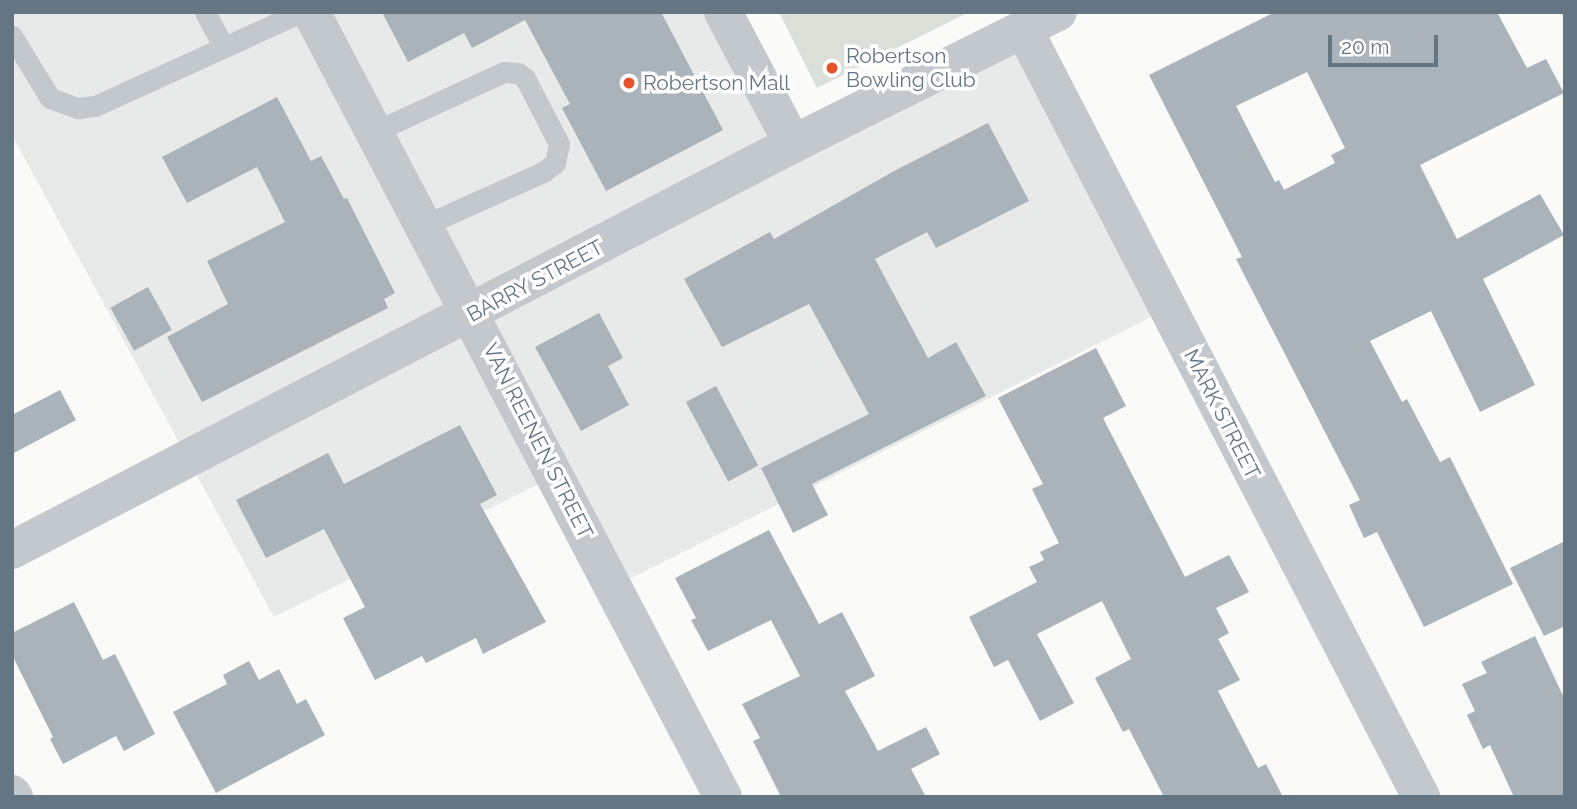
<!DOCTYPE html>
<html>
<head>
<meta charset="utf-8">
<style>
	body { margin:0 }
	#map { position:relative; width:1577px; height:809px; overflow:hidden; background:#fafaf8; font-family:Raleway,sans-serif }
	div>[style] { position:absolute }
	.built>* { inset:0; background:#e8e9e9 }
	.green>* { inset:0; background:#dadfd7 }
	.building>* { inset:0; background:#aab3b9; transform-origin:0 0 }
	.lane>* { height:21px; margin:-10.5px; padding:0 10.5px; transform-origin:10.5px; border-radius:10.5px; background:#c3c8cc }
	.street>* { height:38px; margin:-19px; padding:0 19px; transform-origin:19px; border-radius:19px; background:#c3c8cc }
	.dots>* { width:19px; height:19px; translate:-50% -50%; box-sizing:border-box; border:4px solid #fff; border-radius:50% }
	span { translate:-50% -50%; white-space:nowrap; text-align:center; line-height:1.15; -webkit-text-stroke:7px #fff; paint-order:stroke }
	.poi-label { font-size:21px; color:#647683 }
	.left { translate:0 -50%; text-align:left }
	.street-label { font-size:21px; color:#647683 }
	.frame { position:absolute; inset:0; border:14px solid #647683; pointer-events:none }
	.scale { position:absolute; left:1328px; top:35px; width:110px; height:32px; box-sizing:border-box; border:4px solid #647683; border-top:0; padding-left:9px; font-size:21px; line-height:24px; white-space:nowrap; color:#647683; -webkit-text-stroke:5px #fff; paint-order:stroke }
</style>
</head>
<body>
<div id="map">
	<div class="built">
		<div style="clip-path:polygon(12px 12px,716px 12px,785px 144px,1019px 28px,1163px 311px,615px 586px,559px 474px,274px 617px,12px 135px)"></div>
	</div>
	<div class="green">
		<div style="clip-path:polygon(779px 12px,969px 12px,817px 88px)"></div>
	</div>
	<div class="building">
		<div style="clip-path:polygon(382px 12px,661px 12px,723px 130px,606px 191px,562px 108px,570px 104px,525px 20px,472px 48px,464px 33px,408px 62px)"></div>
		<div style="clip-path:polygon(evenodd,1275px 12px,1497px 12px,1527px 68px,1546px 59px,1564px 93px,1420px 165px,1457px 239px,1540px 194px,1564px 235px,1483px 279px,1535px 385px,1480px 412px,1431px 311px,1370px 341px,1402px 402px,1407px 399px,1440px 462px,1450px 457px,1513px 584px,1424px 627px,1377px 532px,1364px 538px,1349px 505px,1360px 500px,1236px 259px,1242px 257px,1149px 75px,1275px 12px,1307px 72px,1345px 148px,1331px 155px,1335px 163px,1284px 190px,1279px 180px,1275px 182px,1236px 106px,1307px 72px)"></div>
		<div style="clip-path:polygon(277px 97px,311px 161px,321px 156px,344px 199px,347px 198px,395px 293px,384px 299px,388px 308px,202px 402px,167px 337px,228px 304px,207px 261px,285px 222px,257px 167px,187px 203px,162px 157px)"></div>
		<div style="clip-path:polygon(988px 123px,1029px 201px,936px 248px,927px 232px,875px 259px,928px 358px,956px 342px,986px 396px,812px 484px,828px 515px,793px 533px,761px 468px,869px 414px,809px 304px,722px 347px,684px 279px,770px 232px,774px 239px,896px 170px)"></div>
		<div style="left:148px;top:287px;width:49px;height:43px;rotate:61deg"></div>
		<div style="clip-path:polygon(599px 313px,623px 358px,608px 366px,629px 405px,581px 431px,535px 347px)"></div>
		<div style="clip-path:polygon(1096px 348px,1126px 406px,1103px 418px,1185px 577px,1229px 555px,1249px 592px,1216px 608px,1229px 633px,1218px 639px,1240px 680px,1218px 691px,1258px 768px,1266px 764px,1283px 797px,1164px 797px,1129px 729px,1123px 732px,1095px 678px,1131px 659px,1102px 601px,1037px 634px,1074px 703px,1040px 721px,1008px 660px,994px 667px,969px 617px,1037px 582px,1029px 567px,1044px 560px,1040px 552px,1059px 543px,1032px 489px,1043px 484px,998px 398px)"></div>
		<div style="left:716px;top:386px;width:90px;height:34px;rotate:62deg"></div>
		<div style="clip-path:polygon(60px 390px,76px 420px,12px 454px,12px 415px)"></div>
		<div style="clip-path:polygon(460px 425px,497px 495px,480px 504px,546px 622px,483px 654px,476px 638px,426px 663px,422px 656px,375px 680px,343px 618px,365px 607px,324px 529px,266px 558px,236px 500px,328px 453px,344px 484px)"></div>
		<div style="clip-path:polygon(769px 530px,819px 624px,842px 612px,875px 676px,845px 691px,878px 751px,926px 727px,940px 754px,911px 769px,926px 797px,781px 797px,753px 741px,760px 738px,742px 704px,800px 676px,771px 620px,708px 651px,691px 620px,696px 618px,675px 578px)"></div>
		<div style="clip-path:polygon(1565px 541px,1565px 626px,1544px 636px,1510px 568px)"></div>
		<div style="clip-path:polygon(74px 602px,103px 660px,115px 654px,155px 734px,124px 751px,116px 736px,63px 764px,50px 739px,53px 737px,12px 655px,12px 633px)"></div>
		<div style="clip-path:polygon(1535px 636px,1565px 700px,1565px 797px,1514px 797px,1490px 745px,1483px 749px,1467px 715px,1475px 711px,1462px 684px,1487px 673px,1481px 662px)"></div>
		<div style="clip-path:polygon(249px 661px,259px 680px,279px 669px,297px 704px,306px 699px,325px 735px,216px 793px,173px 712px,227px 684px,223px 675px)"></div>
	</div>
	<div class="lane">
		<div style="left:205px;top:12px;width:40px;rotate:62deg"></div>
		<div style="left:12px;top:36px;width:73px;rotate:58.5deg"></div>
		<div style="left:50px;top:98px;width:30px;rotate:20deg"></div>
		<div style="left:78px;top:108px;width:17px;rotate:-7deg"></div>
		<div style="left:95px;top:106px;width:226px;rotate:-24.5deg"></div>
		<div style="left:374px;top:132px;width:143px;rotate:-24.8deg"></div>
		<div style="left:504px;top:72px;width:14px;rotate:4deg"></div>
		<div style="left:518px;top:73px;width:9px;rotate:36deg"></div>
		<div style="left:525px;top:78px;width:74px;rotate:62.7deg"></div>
		<div style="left:559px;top:144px;width:19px;rotate:102deg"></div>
		<div style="left:555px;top:163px;width:15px;rotate:143deg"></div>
		<div style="left:543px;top:172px;width:132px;rotate:155.8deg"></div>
	</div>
	<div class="street">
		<div style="left:311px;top:12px;width:887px;rotate:62.31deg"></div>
		<div style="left:723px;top:12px;width:149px;rotate:62.1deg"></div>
		<div style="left:1024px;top:30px;width:864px;rotate:62.63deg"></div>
		<div style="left:12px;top:550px;width:880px;rotate:-27.47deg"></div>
		<div style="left:793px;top:144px;width:296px;rotate:-26.5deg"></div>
		<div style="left:12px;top:794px;width:4px;rotate:56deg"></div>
	</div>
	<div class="dots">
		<div style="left:832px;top:68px;background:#e7532b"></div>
		<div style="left:629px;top:83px;background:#e7532b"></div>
	</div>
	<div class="poi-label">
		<span class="left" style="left:846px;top:68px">Robertson<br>Bowling Club</span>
		<span class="left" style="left:643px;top:83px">Robertson Mall</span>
	</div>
	<div class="street-label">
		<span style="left:535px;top:281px;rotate:-28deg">BARRY STREET</span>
		<span style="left:1222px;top:414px;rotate:63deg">MARK STREET</span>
		<span style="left:538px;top:441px;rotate:63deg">VAN REENEN STREET</span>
	</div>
	<div class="frame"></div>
	<div class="scale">20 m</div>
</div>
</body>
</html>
